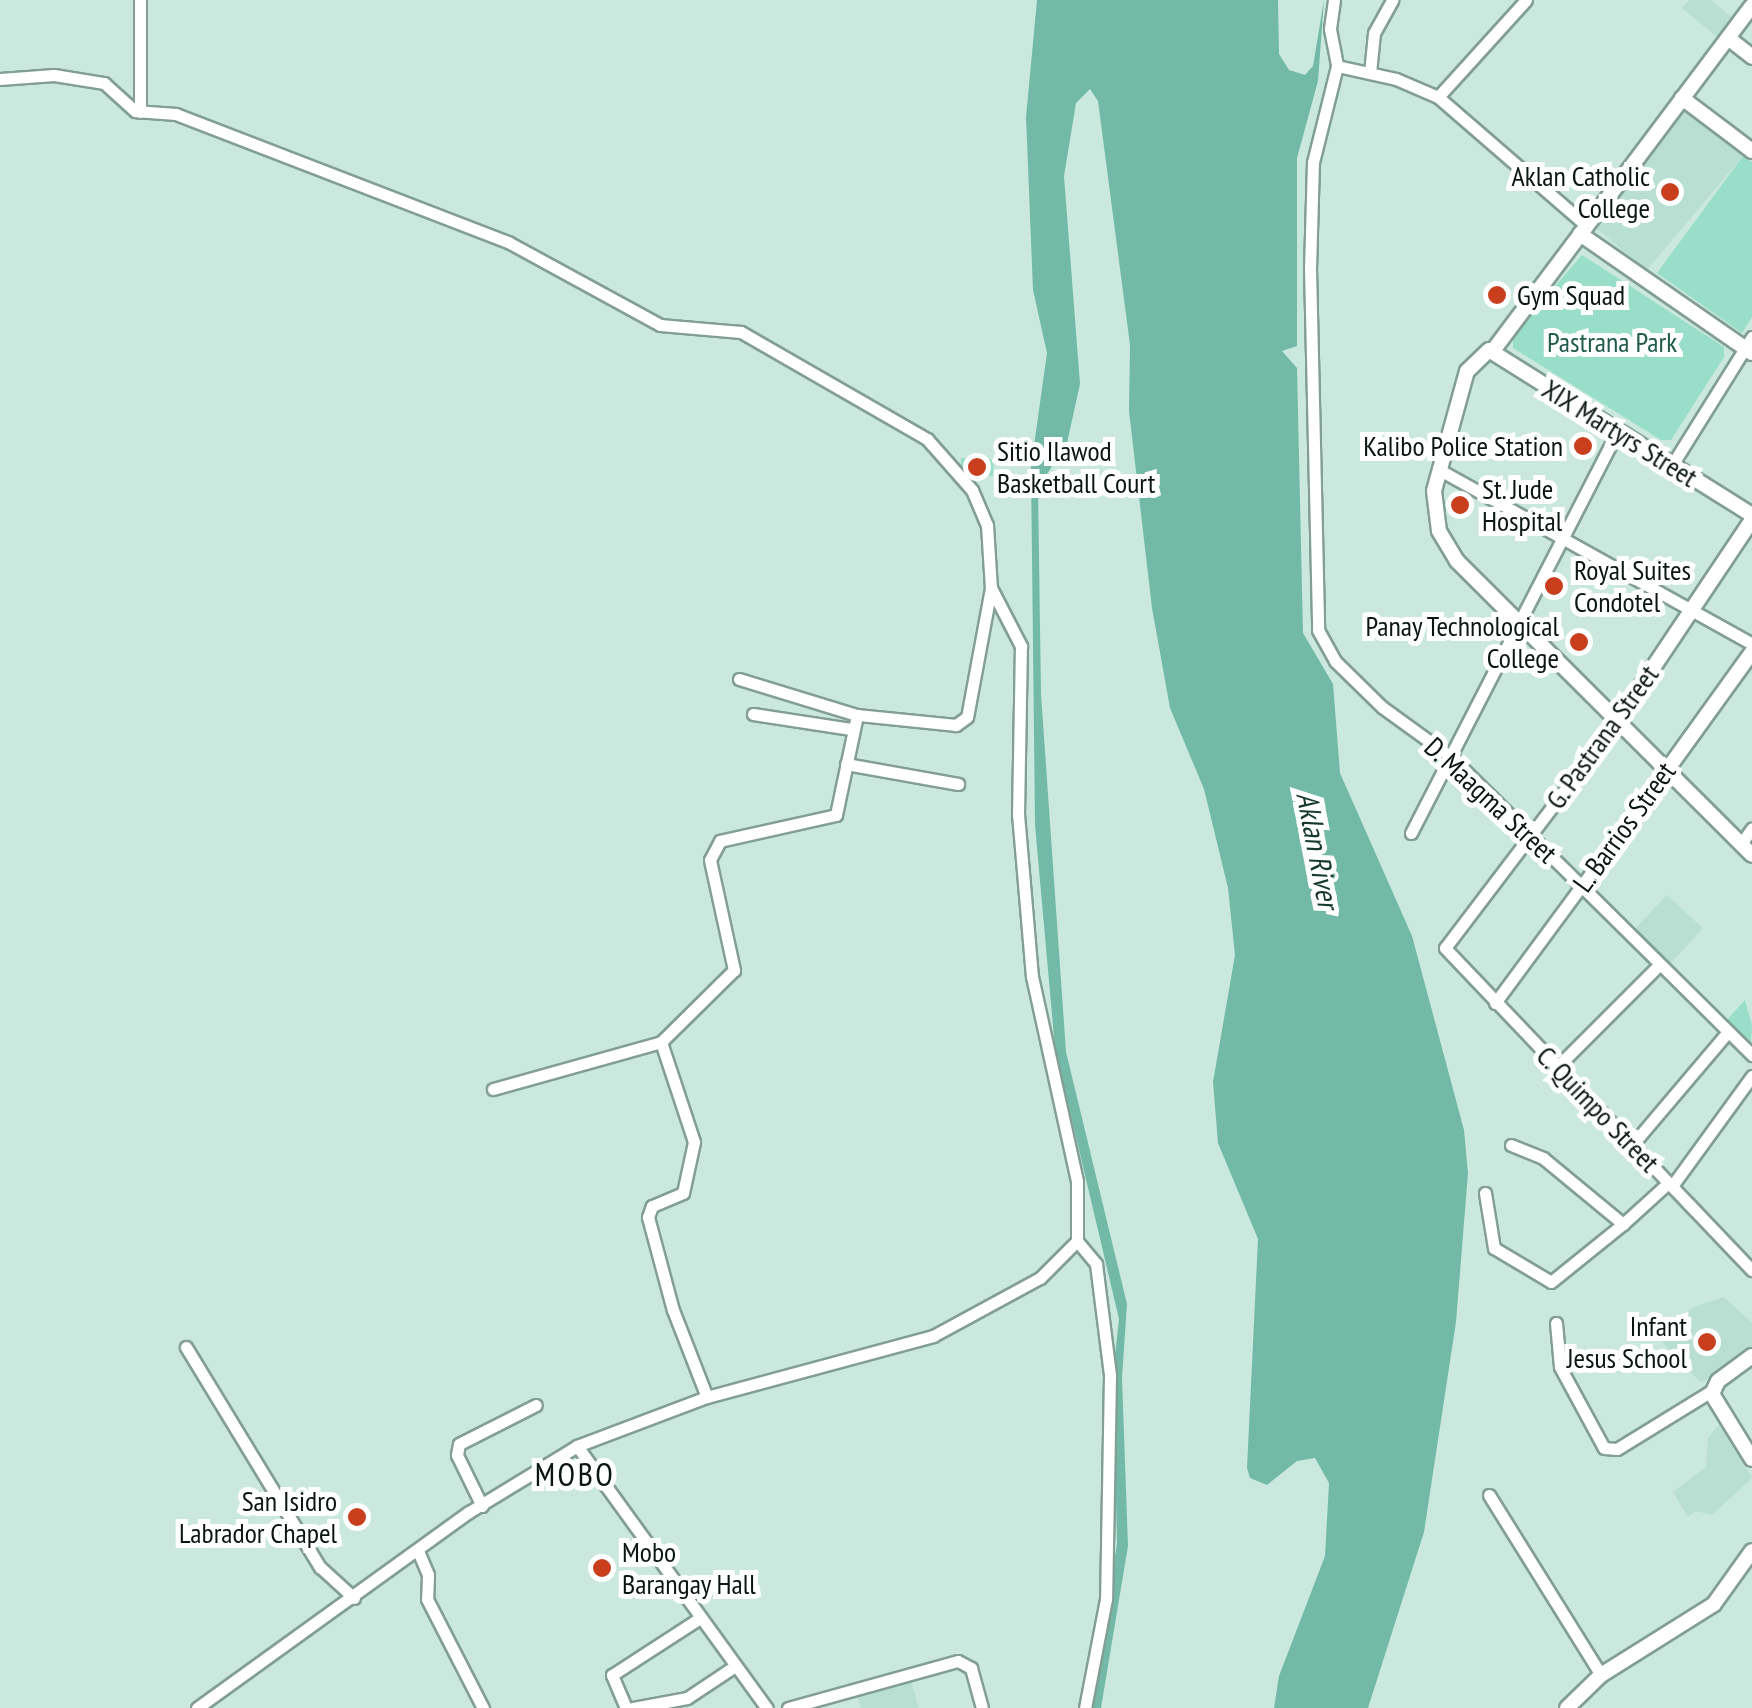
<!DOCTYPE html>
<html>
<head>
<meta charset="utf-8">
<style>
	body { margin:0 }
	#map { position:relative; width:1752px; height:1708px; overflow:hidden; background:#cae8de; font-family:"PT Sans Narrow",sans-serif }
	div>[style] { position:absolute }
	.built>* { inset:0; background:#b8dfd2; transform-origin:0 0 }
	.green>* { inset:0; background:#99dec9; transform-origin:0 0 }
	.water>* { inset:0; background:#72baa5 }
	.roads { filter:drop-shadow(2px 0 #829e95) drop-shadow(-2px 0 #829e95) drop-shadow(0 2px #829e95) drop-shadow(0 -2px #829e95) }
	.minor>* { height:11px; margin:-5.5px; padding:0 5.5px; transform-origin:5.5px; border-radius:5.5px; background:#fff }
	.tertiary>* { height:14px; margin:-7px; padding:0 7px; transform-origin:7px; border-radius:7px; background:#fff }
	.dots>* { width:28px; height:28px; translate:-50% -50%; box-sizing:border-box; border:5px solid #fff; border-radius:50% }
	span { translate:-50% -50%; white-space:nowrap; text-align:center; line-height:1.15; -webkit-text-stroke:10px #fff; paint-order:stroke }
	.poi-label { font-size:28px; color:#0b1512 }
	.right { translate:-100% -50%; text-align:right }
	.left { translate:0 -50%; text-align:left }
	.park-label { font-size:28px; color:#215b4c }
	.street-label { font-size:28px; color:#0b1512 }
	.water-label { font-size:30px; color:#163930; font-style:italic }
	.quarter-label { font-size:32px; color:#0b1512; letter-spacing:2.5px }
</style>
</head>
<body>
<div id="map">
	<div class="built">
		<div style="clip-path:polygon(1689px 0,1711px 0,1732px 18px,1717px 37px,1682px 8px)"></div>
		<div style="left:1685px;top:108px;width:75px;height:149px;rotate:40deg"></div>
		<div style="left:1667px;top:895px;width:49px;height:50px;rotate:43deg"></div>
		<div style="clip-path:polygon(1724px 1297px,1752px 1323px,1752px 1349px,1701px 1383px,1656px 1336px,1694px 1307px)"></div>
		<div style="clip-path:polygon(1719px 1425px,1752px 1478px,1712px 1515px,1696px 1511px,1688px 1517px,1673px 1492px,1706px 1467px,1708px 1438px)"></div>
		<div style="clip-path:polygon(910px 1678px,919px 1708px,861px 1708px,856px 1693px)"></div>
	</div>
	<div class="green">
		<div style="clip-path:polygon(1743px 156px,1752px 162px,1752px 317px,1742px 333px,1657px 273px)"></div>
		<div style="clip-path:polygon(1582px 255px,1724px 347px,1724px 357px,1671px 440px,1661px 440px,1513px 348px,1513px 335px)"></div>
		<div style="left:961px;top:458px;width:33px;height:16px;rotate:3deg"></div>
		<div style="clip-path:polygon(1745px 1000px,1752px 1025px,1751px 1045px,1725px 1022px)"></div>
	</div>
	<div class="water">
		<div style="clip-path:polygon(1037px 0,1278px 0,1279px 54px,1289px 70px,1305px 75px,1313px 66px,1324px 0,1318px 81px,1297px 158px,1297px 346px,1282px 351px,1297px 368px,1303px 633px,1333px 684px,1340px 773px,1412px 936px,1464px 1130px,1468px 1173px,1456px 1322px,1424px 1532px,1368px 1708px,1274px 1708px,1279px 1676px,1325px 1556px,1329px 1483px,1315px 1458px,1297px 1461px,1267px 1485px,1250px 1478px,1247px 1468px,1258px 1239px,1218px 1143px,1213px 1082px,1235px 955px,1228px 888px,1204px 789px,1170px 708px,1152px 608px,1129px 411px,1130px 345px,1098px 101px,1090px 89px,1076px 103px,1064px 176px,1080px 384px,1067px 443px,1038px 488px,1041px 694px,1066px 1052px,1127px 1304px,1122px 1378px,1128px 1546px,1101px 1708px,1092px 1708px,1117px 1543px,1113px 1374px,1119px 1319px,1055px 1048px,1035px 825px,1031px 467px,1047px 353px,1033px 290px,1026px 117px)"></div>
	</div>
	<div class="roads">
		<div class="minor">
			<div style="left:140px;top:0;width:112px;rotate:90deg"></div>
			<div style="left:1334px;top:0;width:29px;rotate:98deg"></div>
			<div style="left:1330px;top:29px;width:38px;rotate:79deg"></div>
			<div style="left:1337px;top:66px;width:99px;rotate:104deg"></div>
			<div style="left:1313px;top:162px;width:106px;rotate:91.6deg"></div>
			<div style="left:1310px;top:268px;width:362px;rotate:88.7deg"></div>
			<div style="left:1318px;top:630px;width:35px;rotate:61deg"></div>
			<div style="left:1335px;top:661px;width:66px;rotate:44.4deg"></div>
			<div style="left:1382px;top:707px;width:85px;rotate:35.9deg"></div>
			<div style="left:1451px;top:757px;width:424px;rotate:44.7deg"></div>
			<div style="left:1337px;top:66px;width:60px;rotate:12.4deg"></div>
			<div style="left:1396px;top:79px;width:46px;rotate:23.2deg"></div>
			<div style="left:1438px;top:97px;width:197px;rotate:40.9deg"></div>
			<div style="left:1370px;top:73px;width:40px;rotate:-84.3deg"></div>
			<div style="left:1374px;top:33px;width:38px;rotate:-61deg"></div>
			<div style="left:0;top:79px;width:54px;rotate:-4.2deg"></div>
			<div style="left:54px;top:75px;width:51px;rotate:9.1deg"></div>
			<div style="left:104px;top:83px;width:42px;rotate:42.1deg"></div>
			<div style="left:135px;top:111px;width:41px;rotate:4.2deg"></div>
			<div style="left:176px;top:114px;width:356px;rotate:21.1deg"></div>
			<div style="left:508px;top:242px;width:173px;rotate:28.6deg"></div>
			<div style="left:660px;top:325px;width:81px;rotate:4.9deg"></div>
			<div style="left:741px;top:332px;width:215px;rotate:29.9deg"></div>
			<div style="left:927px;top:439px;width:68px;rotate:48.6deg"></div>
			<div style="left:972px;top:490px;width:38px;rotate:67deg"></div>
			<div style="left:987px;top:525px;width:63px;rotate:86.4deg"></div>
			<div style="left:991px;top:588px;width:131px;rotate:100.5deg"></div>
			<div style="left:967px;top:717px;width:14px;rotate:144deg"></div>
			<div style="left:956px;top:725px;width:100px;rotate:-174.2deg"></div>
			<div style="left:857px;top:715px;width:102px;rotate:101.9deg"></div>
			<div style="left:836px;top:815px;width:119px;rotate:167.4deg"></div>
			<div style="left:720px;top:841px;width:21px;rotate:118deg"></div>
			<div style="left:710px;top:860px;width:113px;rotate:77.7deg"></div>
			<div style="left:734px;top:970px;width:103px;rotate:135.4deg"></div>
			<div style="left:661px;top:1042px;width:105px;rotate:71.7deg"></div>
			<div style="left:694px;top:1142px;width:52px;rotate:102.2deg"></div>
			<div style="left:683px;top:1193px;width:34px;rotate:157deg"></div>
			<div style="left:652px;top:1206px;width:12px;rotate:110deg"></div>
			<div style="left:648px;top:1217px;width:96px;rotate:75deg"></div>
			<div style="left:673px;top:1310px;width:93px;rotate:68.7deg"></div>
			<div style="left:1438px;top:97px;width:131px;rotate:-47.8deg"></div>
			<div style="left:1672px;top:465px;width:151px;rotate:-58deg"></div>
			<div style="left:1438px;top:469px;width:359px;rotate:29.1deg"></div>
			<div style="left:739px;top:679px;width:123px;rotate:17deg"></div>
			<div style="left:753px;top:714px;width:99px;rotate:8.7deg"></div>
			<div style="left:1618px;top:720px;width:286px;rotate:127.2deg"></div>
			<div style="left:1445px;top:948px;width:445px;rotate:46.4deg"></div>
			<div style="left:846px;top:764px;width:114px;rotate:10.1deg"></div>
			<div style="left:1411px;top:833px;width:452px;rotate:-62.8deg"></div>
			<div style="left:1741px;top:844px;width:19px;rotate:-55deg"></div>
			<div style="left:1495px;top:1003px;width:290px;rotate:-53.6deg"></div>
			<div style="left:1557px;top:1067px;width:144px;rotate:-45deg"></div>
			<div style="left:493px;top:1089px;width:174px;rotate:-15.6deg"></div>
			<div style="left:1511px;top:1145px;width:35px;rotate:22deg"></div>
			<div style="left:1543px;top:1158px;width:104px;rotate:39.5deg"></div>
			<div style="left:1623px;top:1224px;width:61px;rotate:-42.3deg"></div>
			<div style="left:1632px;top:1145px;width:145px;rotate:-49.7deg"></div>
			<div style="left:1672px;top:1186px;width:136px;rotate:-54deg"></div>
			<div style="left:1485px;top:1193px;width:56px;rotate:80.7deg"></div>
			<div style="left:1494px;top:1248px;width:66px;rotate:30.8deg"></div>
			<div style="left:1551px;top:1282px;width:92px;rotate:-38.9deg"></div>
			<div style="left:1077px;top:1241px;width:30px;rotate:50deg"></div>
			<div style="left:1096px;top:1264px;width:112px;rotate:82.8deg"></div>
			<div style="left:1110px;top:1375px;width:224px;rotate:91deg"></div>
			<div style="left:1106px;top:1599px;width:111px;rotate:100.9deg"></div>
			<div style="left:1556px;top:1323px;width:44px;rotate:84.8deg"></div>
			<div style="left:1560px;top:1367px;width:92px;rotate:61.5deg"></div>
			<div style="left:1604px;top:1448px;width:13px;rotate:4deg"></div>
			<div style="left:1617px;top:1449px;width:113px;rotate:-31.6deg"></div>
			<div style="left:186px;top:1347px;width:258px;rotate:58.7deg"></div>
			<div style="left:320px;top:1567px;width:46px;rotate:42.4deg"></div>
			<div style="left:577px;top:1446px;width:324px;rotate:54.1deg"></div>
			<div style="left:1489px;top:1495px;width:212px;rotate:58.1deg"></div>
			<div style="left:482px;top:1506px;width:57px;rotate:-116.1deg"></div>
			<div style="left:457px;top:1455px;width:11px;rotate:-80deg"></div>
			<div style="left:459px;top:1444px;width:86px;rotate:-26.9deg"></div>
			<div style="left:418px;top:1551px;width:26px;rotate:67deg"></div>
			<div style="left:428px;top:1575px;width:24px;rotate:92deg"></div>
			<div style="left:427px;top:1599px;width:123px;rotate:62.8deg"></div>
			<div style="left:197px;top:1708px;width:335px;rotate:-35.8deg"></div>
			<div style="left:469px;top:1512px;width:127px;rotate:-31.4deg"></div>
			<div style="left:577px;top:1446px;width:139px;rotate:-20.7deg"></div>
			<div style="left:707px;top:1397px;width:234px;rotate:-15.1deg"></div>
			<div style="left:933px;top:1336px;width:122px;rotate:-28.5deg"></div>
			<div style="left:1040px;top:1278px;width:52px;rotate:-45deg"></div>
			<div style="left:1077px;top:1241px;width:60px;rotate:-90deg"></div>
			<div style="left:1077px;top:1181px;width:209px;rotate:-102.4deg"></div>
			<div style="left:1032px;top:977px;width:163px;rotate:-94.9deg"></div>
			<div style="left:1018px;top:815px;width:169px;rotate:-89deg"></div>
			<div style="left:1021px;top:646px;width:65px;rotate:-117.3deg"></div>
			<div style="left:626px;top:1708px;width:36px;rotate:-113deg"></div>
			<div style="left:612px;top:1675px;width:105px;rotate:-32.9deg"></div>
			<div style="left:633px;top:1708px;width:55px;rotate:-10.5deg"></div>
			<div style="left:687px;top:1698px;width:58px;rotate:-33.7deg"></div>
			<div style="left:788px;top:1708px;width:176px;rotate:-15.5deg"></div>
			<div style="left:958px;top:1661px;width:15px;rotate:28deg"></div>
			<div style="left:971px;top:1668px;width:41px;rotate:74.6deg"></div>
		</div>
		<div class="tertiary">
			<div style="left:1728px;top:38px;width:31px;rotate:38deg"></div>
			<div style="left:1682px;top:98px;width:88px;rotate:37.1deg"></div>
			<div style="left:1580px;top:234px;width:209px;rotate:34.7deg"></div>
			<div style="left:1492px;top:352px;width:433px;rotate:-53.1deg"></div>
			<div style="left:1752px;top:515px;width:310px;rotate:-147.9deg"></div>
			<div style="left:1489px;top:350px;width:30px;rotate:136deg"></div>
			<div style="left:1467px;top:371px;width:124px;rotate:105.4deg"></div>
			<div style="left:1434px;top:491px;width:40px;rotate:82.9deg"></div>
			<div style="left:1439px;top:531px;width:35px;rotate:59deg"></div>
			<div style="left:1457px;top:561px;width:416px;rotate:44.9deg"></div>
			<div style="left:1618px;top:720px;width:241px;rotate:-56.2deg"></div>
			<div style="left:1667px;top:770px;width:145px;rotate:-54.2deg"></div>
			<div style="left:1752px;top:1356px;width:42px;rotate:143.7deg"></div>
			<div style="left:1718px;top:1381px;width:14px;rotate:115deg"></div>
			<div style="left:1712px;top:1394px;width:76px;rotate:58.4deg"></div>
			<div style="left:1567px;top:1708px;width:47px;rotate:-44.1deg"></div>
			<div style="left:1601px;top:1675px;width:133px;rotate:-32.1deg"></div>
			<div style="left:1714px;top:1604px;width:65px;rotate:-54.4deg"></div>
		</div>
	</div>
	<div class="dots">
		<div style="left:1670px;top:192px;background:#c93f1d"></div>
		<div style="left:1497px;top:295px;background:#c93f1d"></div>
		<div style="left:1583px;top:446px;background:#c93f1d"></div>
		<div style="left:977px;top:467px;background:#c93f1d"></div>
		<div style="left:1460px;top:505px;background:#c93f1d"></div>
		<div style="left:1554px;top:586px;background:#c93f1d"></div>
		<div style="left:1579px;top:642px;background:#c93f1d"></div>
		<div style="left:1707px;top:1342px;background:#c93f1d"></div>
		<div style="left:357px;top:1517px;background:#c93f1d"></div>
		<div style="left:602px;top:1568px;background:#c93f1d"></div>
	</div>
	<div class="poi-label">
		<span class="right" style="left:1650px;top:192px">Aklan Catholic<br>College</span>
		<span class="left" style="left:1517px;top:295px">Gym Squad</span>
		<span class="right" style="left:1563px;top:446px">Kalibo Police Station</span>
		<span class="left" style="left:997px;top:467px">Sitio Ilawod<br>Basketball Court</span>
		<span class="left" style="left:1482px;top:505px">St. Jude<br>Hospital</span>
		<span class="left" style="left:1574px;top:586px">Royal Suites<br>Condotel</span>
		<span class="right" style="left:1559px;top:642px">Panay Technological<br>College</span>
		<span class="right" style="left:1687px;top:1342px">Infant<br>Jesus School</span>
		<span class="right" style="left:337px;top:1517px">San Isidro<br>Labrador Chapel</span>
		<span class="left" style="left:622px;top:1568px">Mobo<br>Barangay Hall</span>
	</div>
	<div class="park-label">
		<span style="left:1612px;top:342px">Pastrana Park</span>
	</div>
	<div class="street-label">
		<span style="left:1620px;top:433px;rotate:32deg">XIX Martyrs Street</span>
		<span style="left:1602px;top:737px;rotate:-54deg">G. Pastrana Street</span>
		<span style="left:1491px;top:800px;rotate:43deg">D. Maagma Street</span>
		<span style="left:1624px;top:827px;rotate:-54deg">L. Barrios Street</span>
		<span style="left:1598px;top:1109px;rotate:46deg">C. Quimpo Street</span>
	</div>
	<div class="water-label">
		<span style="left:1318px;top:850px;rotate:79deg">Aklan River</span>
	</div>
	<div class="quarter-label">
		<span style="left:575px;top:1474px">MOBO</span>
	</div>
</div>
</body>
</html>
